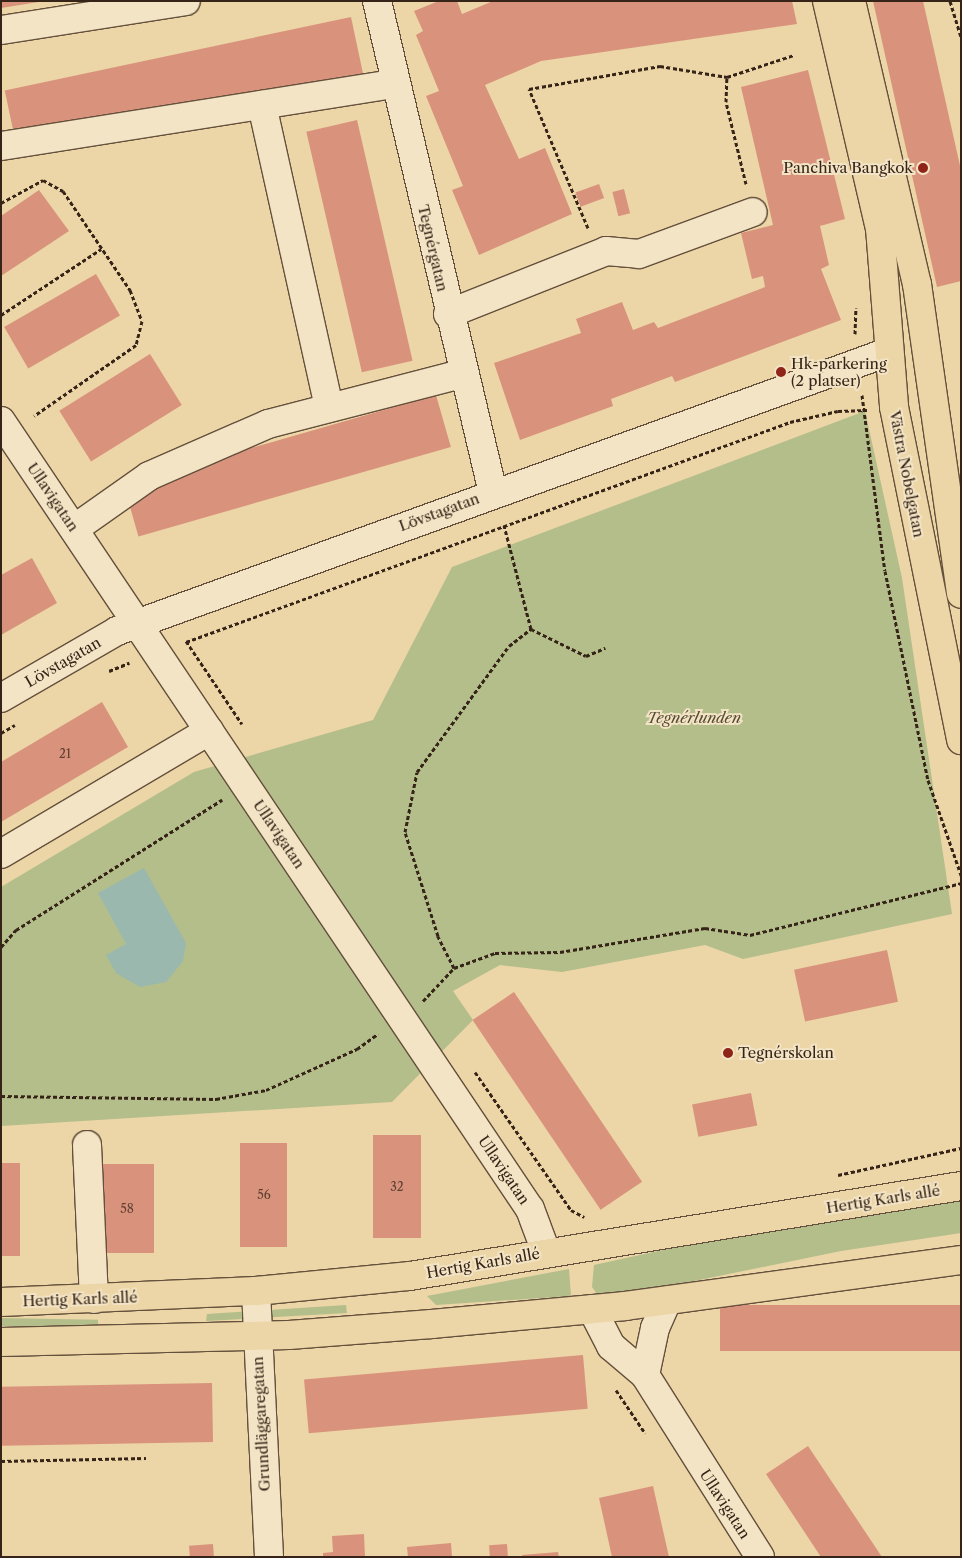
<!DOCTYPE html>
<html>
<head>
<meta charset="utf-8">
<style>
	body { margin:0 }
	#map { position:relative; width:962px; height:1558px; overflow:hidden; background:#ecd5a6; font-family:"Libre Caslon Text",serif }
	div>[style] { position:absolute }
	.green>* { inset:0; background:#b3be8a; transform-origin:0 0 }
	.water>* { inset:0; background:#9ab8ae }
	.building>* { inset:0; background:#d9937c; transform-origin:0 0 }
	.path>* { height:3px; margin-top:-1.5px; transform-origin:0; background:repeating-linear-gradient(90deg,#362418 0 4px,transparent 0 6.5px) }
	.roads { filter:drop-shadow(1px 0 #64503c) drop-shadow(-1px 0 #64503c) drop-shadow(0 1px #64503c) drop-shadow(0 -1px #64503c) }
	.minor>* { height:28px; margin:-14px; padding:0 14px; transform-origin:14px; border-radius:14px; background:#f3e4c5 }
	.major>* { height:28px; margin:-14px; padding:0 14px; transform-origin:14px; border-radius:14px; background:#ecd5a6 }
	.dots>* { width:14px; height:14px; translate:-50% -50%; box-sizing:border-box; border:2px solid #f3e4c5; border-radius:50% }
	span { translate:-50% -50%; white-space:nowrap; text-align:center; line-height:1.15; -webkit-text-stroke:4px #f3e4c5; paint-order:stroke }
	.number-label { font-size:12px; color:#5f4031 }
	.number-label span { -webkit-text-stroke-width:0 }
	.poi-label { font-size:15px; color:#362418 }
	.right { translate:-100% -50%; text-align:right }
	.left { translate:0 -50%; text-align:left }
	.street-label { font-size:15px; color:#362418 }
	.park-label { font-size:15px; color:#554a34; font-style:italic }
	.frame { position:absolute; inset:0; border:2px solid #362418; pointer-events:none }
</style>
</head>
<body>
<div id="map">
	<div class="green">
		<div style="clip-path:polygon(865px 411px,902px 578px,952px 914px,743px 959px,705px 945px,562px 972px,500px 965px,453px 991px,473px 1020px,392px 1102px,1px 1126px,1px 887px,194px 772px,373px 720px,452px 567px)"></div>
		<div style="clip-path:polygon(961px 1200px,961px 1233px,841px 1251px,660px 1288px,597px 1294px,592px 1287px,594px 1265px,741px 1233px)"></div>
		<div style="clip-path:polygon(569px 1269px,571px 1296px,436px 1305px,427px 1296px)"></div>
		<div style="clip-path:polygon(346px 1305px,347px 1313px,206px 1321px,207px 1314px)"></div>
		<div style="left:1px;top:1318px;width:97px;height:8px;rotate:1deg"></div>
	</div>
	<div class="water">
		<div style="clip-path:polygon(144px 868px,186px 943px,183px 961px,166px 982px,140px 987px,116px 973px,106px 955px,126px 944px,98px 893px)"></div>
	</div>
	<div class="building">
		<div style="clip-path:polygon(1px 1px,39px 1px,39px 2px,1px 8px)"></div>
		<div style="clip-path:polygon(439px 1px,457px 1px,462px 14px,493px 1px,792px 1px,797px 24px,541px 61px,485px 85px,519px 159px,545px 148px,572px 214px,479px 255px,452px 190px,463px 186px,426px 96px,439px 91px,416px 35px,423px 31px,414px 11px)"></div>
		<div style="clip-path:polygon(873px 1px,923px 1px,961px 170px,961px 281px,937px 287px)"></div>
		<div style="left:351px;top:17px;width:61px;height:354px;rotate:78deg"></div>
		<div style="clip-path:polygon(808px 70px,845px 219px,820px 226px,829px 265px,821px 269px,841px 320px,675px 382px,672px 376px,611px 399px,613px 406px,520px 440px,494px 363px,581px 333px,576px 319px,622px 302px,633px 330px,654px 322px,658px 328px,765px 287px,763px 276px,752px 279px,741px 233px,773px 225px,741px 87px)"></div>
		<div style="left:357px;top:120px;width:247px;height:52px;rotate:77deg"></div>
		<div style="left:599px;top:184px;width:15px;height:25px;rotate:70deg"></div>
		<div style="left:624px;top:189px;width:25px;height:12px;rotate:76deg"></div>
		<div style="clip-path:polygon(39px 190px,69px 231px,1px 276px,1px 216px)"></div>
		<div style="left:96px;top:274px;width:48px;height:106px;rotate:60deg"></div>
		<div style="left:150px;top:354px;width:60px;height:107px;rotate:58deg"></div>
		<div style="left:436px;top:395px;width:54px;height:325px;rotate:74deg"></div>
		<div style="clip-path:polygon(32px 558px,57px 603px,1px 635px,1px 575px)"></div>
		<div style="clip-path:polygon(102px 702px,128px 747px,1px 822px,1px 762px)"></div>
		<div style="left:887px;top:950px;width:53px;height:95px;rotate:78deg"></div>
		<div style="left:514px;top:992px;width:229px;height:50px;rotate:56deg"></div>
		<div style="left:751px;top:1093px;width:33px;height:60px;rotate:79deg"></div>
		<div style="left:373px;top:1135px;width:48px;height:103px"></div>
		<div style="left:240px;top:1143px;width:47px;height:104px"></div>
		<div style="left:20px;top:1163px;width:93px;height:19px;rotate:90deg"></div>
		<div style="left:99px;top:1164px;width:55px;height:89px"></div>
		<div style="left:961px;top:1305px;width:46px;height:241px;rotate:90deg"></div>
		<div style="left:583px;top:1355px;width:54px;height:280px;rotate:85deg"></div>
		<div style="left:212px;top:1383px;width:59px;height:211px;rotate:89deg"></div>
		<div style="clip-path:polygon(808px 1446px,882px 1557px,821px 1557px,766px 1474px)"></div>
		<div style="clip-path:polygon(653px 1486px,669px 1557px,612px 1557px,599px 1498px)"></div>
		<div style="clip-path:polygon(364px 1534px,365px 1557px,323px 1557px,323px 1553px,333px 1552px,332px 1536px)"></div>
		<div style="clip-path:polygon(451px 1543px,452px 1557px,408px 1557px,407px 1547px)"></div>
		<div style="left:213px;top:1544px;width:13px;height:24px;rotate:86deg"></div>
		<div style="left:507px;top:1544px;width:13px;height:18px;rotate:86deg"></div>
		<div style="clip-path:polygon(558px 1552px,559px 1557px,523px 1557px,522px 1555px)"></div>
	</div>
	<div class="path">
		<div style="left:950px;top:1px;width:38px;rotate:73deg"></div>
		<div style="left:746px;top:184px;width:84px;rotate:-103.7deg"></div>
		<div style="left:726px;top:102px;width:25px;rotate:-88deg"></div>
		<div style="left:727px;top:77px;width:71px;rotate:-18.2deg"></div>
		<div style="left:1px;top:203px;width:48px;rotate:-28.7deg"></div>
		<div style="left:43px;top:180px;width:23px;rotate:29deg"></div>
		<div style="left:63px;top:191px;width:120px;rotate:55.9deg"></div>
		<div style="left:130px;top:290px;width:33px;rotate:69deg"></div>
		<div style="left:142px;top:321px;width:25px;rotate:104deg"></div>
		<div style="left:136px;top:345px;width:124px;rotate:145.2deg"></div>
		<div style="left:588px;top:228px;width:151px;rotate:-113deg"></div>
		<div style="left:529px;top:89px;width:133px;rotate:-10deg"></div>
		<div style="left:660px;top:66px;width:68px;rotate:9.3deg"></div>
		<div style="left:1px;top:315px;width:120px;rotate:-33.4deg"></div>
		<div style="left:855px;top:334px;width:26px;rotate:-88deg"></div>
		<div style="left:862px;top:395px;width:177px;rotate:82.6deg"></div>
		<div style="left:885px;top:571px;width:213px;rotate:78.4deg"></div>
		<div style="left:928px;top:780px;width:101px;rotate:70.8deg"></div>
		<div style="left:531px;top:629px;width:61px;rotate:26.1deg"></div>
		<div style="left:586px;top:656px;width:21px;rotate:-23deg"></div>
		<div style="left:186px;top:641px;width:100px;rotate:56deg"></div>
		<div style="left:186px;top:642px;width:643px;rotate:-20.01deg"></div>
		<div style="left:790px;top:422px;width:49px;rotate:-12.9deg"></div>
		<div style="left:838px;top:411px;width:29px;rotate:-2deg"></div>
		<div style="left:109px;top:671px;width:22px;rotate:-22deg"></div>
		<div style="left:1px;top:733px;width:16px;rotate:-30deg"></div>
		<div style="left:1px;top:947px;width:23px;rotate:-49deg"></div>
		<div style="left:16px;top:930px;width:244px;rotate:-32.3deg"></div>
		<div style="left:454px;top:968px;width:36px;rotate:-117deg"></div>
		<div style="left:438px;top:936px;width:109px;rotate:-107.6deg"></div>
		<div style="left:405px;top:832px;width:61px;rotate:-78.7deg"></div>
		<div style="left:417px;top:772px;width:156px;rotate:-53.9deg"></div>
		<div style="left:509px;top:646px;width:28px;rotate:-38deg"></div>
		<div style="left:531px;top:629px;width:107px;rotate:-104.6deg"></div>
		<div style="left:423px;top:1001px;width:45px;rotate:-46.8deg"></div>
		<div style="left:454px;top:968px;width:44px;rotate:-20.1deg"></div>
		<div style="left:495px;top:953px;width:65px;rotate:-0.9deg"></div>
		<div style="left:560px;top:952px;width:147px;rotate:-9.4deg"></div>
		<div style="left:705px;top:928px;width:46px;rotate:8.8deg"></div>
		<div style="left:750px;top:935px;width:217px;rotate:-13.8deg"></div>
		<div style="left:475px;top:1072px;width:168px;rotate:55.2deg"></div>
		<div style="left:571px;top:1210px;width:15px;rotate:28deg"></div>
		<div style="left:1px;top:1096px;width:215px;rotate:0.8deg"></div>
		<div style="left:216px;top:1099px;width:51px;rotate:-10.2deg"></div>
		<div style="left:266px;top:1090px;width:100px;rotate:-24.3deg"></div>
		<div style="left:357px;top:1049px;width:26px;rotate:-36deg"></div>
		<div style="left:838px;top:1175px;width:126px;rotate:-12.4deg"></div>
		<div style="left:616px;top:1390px;width:52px;rotate:56deg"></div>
		<div style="left:1px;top:1461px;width:145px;rotate:-1.2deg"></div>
	</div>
	<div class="roads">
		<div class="minor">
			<div style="left:377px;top:1px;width:505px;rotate:76.73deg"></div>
			<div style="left:1px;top:30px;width:187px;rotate:-8.9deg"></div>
			<div style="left:262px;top:105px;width:310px;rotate:77.5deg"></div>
			<div style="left:1px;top:146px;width:398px;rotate:-9deg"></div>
			<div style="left:448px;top:314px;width:170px;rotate:-21.7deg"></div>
			<div style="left:606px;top:251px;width:33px;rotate:5deg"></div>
			<div style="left:639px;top:254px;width:121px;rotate:-20.2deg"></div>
			<div style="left:1px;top:421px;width:949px;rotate:56.13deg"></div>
			<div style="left:530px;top:1209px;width:46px;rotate:69.6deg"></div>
			<div style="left:74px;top:529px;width:92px;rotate:-35.2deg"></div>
			<div style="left:149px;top:476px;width:130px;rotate:-23.6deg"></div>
			<div style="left:268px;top:424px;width:200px;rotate:-14.5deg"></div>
			<div style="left:1px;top:698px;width:134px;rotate:-30deg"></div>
			<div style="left:117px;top:631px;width:820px;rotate:-19.89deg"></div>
			<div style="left:1px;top:854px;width:242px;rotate:-30.6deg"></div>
			<div style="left:87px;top:1145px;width:154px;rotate:87.4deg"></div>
			<div style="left:256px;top:1291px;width:266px;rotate:87.2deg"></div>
			<div style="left:592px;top:1309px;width:42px;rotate:62.8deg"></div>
			<div style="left:611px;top:1346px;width:45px;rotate:40.5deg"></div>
			<div style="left:645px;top:1375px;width:215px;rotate:57.7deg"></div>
			<div style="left:645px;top:1375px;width:48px;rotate:-78deg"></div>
			<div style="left:655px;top:1328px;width:30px;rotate:-66deg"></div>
		</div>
		<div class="major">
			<div style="left:827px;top:1px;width:233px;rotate:76.9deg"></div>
			<div style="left:880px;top:228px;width:180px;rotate:85.5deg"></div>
			<div style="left:894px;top:407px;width:340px;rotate:78.6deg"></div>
			<div style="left:851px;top:1px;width:291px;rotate:76.9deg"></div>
			<div style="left:917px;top:284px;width:313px;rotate:81.9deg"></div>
			<div style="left:1px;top:1302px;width:255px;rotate:-2.5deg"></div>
			<div style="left:256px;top:1291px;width:155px;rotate:-5.6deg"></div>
			<div style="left:410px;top:1276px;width:558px;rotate:-9.28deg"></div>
			<div style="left:1px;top:1342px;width:288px;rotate:-1.4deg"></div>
			<div style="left:289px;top:1335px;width:143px;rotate:-4.4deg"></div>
			<div style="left:432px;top:1324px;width:194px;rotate:-5.3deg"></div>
			<div style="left:625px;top:1306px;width:339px;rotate:-7.8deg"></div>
		</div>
	</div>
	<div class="dots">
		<div style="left:923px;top:168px;background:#8f2418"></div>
		<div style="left:781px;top:372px;background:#8f2418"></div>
		<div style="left:728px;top:1053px;background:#8f2418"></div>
	</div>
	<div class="number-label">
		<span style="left:65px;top:754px">21</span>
		<span style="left:397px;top:1187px">32</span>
		<span style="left:264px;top:1195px">56</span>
		<span style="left:127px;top:1209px">58</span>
	</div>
	<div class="poi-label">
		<span class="right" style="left:913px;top:168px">Panchiva Bangkok</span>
		<span class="left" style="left:791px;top:372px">Hk-parkering<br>(2 platser)</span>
		<span class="left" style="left:738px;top:1053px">Tegnérskolan</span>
	</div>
	<div class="street-label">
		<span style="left:433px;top:248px;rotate:77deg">Tegnérgatan</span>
		<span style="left:907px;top:474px;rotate:79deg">Västra Nobelgatan</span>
		<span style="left:53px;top:497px;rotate:56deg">Ullavigatan</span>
		<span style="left:439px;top:512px;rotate:-20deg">Lövstagatan</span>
		<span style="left:63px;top:662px;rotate:-30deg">Lövstagatan</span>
		<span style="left:279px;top:834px;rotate:56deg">Ullavigatan</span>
		<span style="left:504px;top:1170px;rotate:56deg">Ullavigatan</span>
		<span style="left:883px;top:1199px;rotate:-9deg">Hertig Karls allé</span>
		<span style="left:483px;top:1263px;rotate:-10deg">Hertig Karls allé</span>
		<span style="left:80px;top:1299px;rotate:-2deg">Hertig Karls allé</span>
		<span style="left:261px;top:1424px;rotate:-93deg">Grundläggaregatan</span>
		<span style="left:725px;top:1504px;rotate:57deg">Ullavigatan</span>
	</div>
	<div class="park-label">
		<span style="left:694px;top:718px">Tegnérlunden</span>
	</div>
	<div class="frame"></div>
</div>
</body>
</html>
